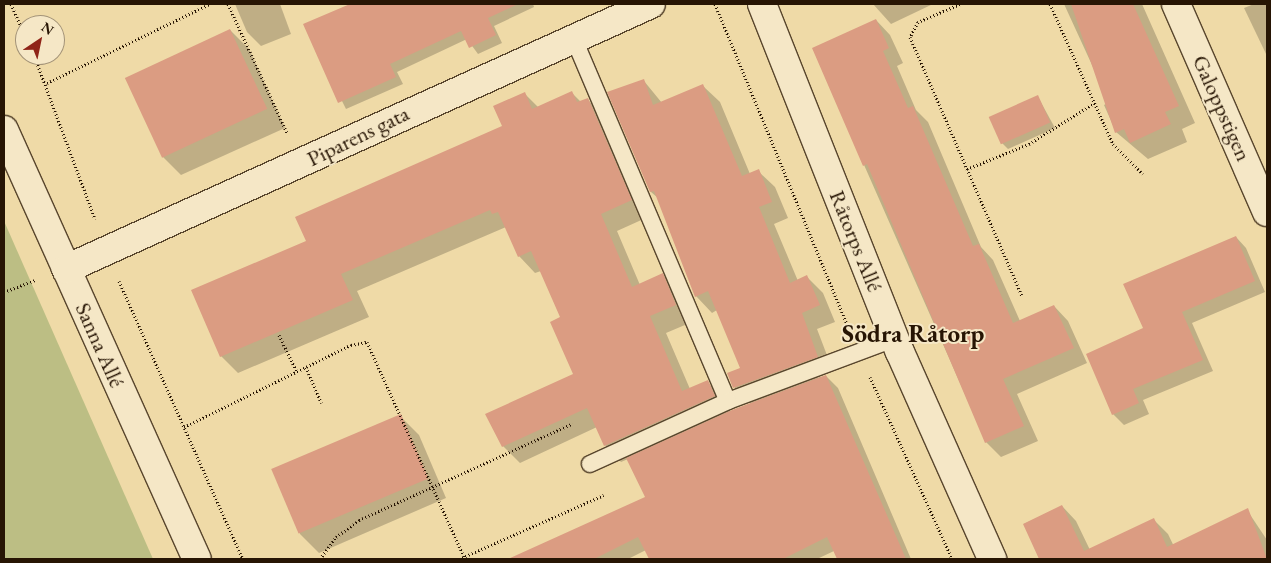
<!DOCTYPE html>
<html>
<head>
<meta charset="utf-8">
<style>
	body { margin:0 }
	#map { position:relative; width:1271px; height:563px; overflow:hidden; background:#efdaa7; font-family:"EB Garamond",serif }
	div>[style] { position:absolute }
	.green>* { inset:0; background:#bcbe84 }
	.shadow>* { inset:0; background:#0003 }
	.building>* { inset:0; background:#db9c82; transform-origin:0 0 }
	.path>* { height:3px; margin-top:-1.5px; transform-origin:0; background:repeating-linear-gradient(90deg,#271504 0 1px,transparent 0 3.5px) }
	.roads { filter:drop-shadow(1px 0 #59462d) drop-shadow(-1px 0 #59462d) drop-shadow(0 1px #59462d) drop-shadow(0 -1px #59462d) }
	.service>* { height:16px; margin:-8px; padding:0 8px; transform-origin:8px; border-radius:8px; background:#f5e7c6 }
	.minor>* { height:28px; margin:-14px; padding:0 14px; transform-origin:14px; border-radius:14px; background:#f5e7c6 }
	span { translate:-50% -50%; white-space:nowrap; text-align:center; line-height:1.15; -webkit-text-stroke:4px #f5e7c6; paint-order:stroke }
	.street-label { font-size:22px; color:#271504 }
	.quarter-label { font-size:25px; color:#271504; font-weight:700 }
	.frame { position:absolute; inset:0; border:5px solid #271504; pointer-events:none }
	.north { position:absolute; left:15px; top:15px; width:50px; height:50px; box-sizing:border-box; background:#f5e7c6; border:1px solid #a39378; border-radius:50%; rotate:34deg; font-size:14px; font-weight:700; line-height:20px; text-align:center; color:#271504 }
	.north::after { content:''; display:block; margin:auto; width:18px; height:22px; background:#8f2418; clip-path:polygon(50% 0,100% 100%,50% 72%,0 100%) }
</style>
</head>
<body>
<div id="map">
	<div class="green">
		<div style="clip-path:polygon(4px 221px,153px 559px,4px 559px)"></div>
	</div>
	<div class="shadow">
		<div style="clip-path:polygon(235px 4px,280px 4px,291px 34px,261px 46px,247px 32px)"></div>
		<div style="clip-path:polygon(353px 4px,533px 4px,534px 7px,494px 26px,502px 43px,478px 54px,467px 39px,397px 72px,403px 84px,346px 109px,304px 25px)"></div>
		<div style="clip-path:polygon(873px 4px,933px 4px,891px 24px)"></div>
		<div style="clip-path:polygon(1064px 4px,1142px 4px,1195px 123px,1182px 129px,1187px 142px,1148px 159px,1116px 132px,1104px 105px,1109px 102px)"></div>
		<div style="clip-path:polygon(1254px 4px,1267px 4px,1267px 56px,1244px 8px)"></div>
		<div style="clip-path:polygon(876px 20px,890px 35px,903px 63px,897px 66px,916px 110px,928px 122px,981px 247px,993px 260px,1020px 321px,1054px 306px,1068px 321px,1087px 363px,1017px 394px,1038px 441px,1001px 457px,986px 442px,813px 49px)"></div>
		<div style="clip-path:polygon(230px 30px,249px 49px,285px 128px,181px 175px,162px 156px)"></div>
		<div style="clip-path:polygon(644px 81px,662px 103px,703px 86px,720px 102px,750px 174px,758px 171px,775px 187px,788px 218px,774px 224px,798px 281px,807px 277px,823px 293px,835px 322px,817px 329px,833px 371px,816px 378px,826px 376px,838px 388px,911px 559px,838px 559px,834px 551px,817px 559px,650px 559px,646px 550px,628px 559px,558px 559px,550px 542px,647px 498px,628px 459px,621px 462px,605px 445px,597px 427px,520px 463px,503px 446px,574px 374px,561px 318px,541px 271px,535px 273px,519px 256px,506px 227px,357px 291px,369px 317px,238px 373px,221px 356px,307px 242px,504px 127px,524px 93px,539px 108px,572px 93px,581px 102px,588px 100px,605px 117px,648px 217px,617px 231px,640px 285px,662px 274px,679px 291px,692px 322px,666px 333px,690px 389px,708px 382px,731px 412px,751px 404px,735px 388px,729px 374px,741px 368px,717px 310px,712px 313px,696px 296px,658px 198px,651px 192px)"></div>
		<div style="clip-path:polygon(1038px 97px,1055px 128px,1008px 149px,1002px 143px)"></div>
		<div style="clip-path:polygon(1236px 237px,1246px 248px,1265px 292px,1192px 323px,1213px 371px,1143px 400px,1149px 414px,1124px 425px,1113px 414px,1144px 329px)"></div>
		<div style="clip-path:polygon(400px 416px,419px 435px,446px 498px,319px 553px,300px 534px,273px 470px)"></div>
		<div style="clip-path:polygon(1062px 506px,1076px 521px,1090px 550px,1154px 520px,1168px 534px,1180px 559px,1041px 559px,1024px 524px)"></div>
		<div style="clip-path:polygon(1247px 510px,1267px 540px,1267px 559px,1225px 559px,1210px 528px)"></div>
	</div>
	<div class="building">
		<div style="clip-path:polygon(350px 4px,518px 4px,488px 18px,496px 35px,469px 48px,461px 31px,390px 64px,396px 77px,338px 103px,303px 24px)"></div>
		<div style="clip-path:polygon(1071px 4px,1133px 4px,1179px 106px,1165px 112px,1171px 124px,1130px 143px,1124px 129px,1115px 133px)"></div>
		<div style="clip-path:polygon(876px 19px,889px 48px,883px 51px,908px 108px,913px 106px,973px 246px,979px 244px,1013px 323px,1054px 305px,1074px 348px,1003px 379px,1024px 426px,985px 443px,867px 164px,863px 166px,812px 48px)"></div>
		<div style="left:230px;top:29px;width:88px;height:116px;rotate:65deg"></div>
		<div style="clip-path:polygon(644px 79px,653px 105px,703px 84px,742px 176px,759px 169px,772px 202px,759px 207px,790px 283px,807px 275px,820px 305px,802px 313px,818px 357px,733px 388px,727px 373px,740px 368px,708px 291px,695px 297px,654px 191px,650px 192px,607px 92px)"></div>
		<div style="clip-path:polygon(572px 91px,577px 102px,588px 98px,632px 200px,601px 214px,632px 287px,663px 273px,676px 305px,650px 316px,682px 391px,708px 380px,715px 396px,604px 446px,587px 408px,502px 447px,485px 414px,573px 374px,550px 322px,560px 317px,531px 251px,518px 257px,498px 212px,492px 214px,490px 210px,341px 274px,353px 300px,220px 357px,191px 290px,306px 241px,295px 217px,502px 126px,493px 106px,525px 92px,532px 109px)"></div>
		<div style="left:1038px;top:95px;width:30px;height:54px;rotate:66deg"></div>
		<div style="clip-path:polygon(1236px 236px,1255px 281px,1182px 312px,1203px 360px,1133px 389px,1139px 403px,1112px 415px,1086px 354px,1143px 328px,1123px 284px)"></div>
		<div style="clip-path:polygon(826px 375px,906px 559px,837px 559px,827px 537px,783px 559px,649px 559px,638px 537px,594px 559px,508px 559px,645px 497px,626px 458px,732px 410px)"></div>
		<div style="left:401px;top:414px;width:70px;height:141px;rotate:67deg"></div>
		<div style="clip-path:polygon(1062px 505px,1084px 551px,1154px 518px,1167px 547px,1248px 508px,1267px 559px,1039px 559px,1023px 524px)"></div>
	</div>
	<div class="path">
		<div style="left:11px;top:4px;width:34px;rotate:66deg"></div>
		<div style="left:228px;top:4px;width:142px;rotate:65.4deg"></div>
		<div style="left:715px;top:4px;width:348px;rotate:67.6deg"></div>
		<div style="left:960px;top:4px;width:46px;rotate:156.8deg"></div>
		<div style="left:918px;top:22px;width:17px;rotate:118deg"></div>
		<div style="left:910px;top:37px;width:282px;rotate:66.6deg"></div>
		<div style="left:1050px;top:4px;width:154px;rotate:65.8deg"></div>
		<div style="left:1113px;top:144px;width:42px;rotate:45deg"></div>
		<div style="left:34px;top:55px;width:175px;rotate:69.6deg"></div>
		<div style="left:47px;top:83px;width:181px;rotate:-25.9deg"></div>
		<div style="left:967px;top:169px;width:67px;rotate:-22deg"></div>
		<div style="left:1029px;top:144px;width:77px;rotate:-32.2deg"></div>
		<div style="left:119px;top:281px;width:304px;rotate:66deg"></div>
		<div style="left:4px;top:292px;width:33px;rotate:-21deg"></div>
		<div style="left:279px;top:335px;width:41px;rotate:64.1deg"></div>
		<div style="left:306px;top:367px;width:39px;rotate:67deg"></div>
		<div style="left:870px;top:377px;width:200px;rotate:65.7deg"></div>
		<div style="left:184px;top:427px;width:186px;rotate:-26.2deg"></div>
		<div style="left:351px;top:345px;width:16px;rotate:-11deg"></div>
		<div style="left:367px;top:342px;width:238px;rotate:65.7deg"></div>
		<div style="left:320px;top:559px;width:27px;rotate:-54deg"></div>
		<div style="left:336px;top:537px;width:29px;rotate:-36deg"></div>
		<div style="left:359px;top:520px;width:234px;rotate:-24.3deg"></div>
		<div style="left:459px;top:559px;width:158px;rotate:-23.8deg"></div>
	</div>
	<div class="roads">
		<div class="service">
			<div style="left:574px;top:39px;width:393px;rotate:67deg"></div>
			<div style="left:728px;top:401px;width:177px;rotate:-20.5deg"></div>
			<div style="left:590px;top:464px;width:152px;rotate:-24.5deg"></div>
		</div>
		<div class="minor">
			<div style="left:762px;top:4px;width:374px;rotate:68.4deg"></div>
			<div style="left:900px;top:352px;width:227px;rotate:66deg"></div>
			<div style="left:1176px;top:4px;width:227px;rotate:66.4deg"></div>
			<div style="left:4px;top:130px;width:470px;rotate:65.8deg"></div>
			<div style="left:66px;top:269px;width:642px;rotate:-24.37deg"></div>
		</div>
	</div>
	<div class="street-label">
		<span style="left:1222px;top:108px;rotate:66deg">Galoppstigen</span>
		<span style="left:358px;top:136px;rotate:-26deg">Piparens gata</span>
		<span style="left:856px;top:241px;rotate:68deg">Råtorps Allé</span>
		<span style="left:100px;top:345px;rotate:66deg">Sanna Allé</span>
	</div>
	<div class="quarter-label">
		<span style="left:913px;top:333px">Södra Råtorp</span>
	</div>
	<div class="frame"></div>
	<div class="north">N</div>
</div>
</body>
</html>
